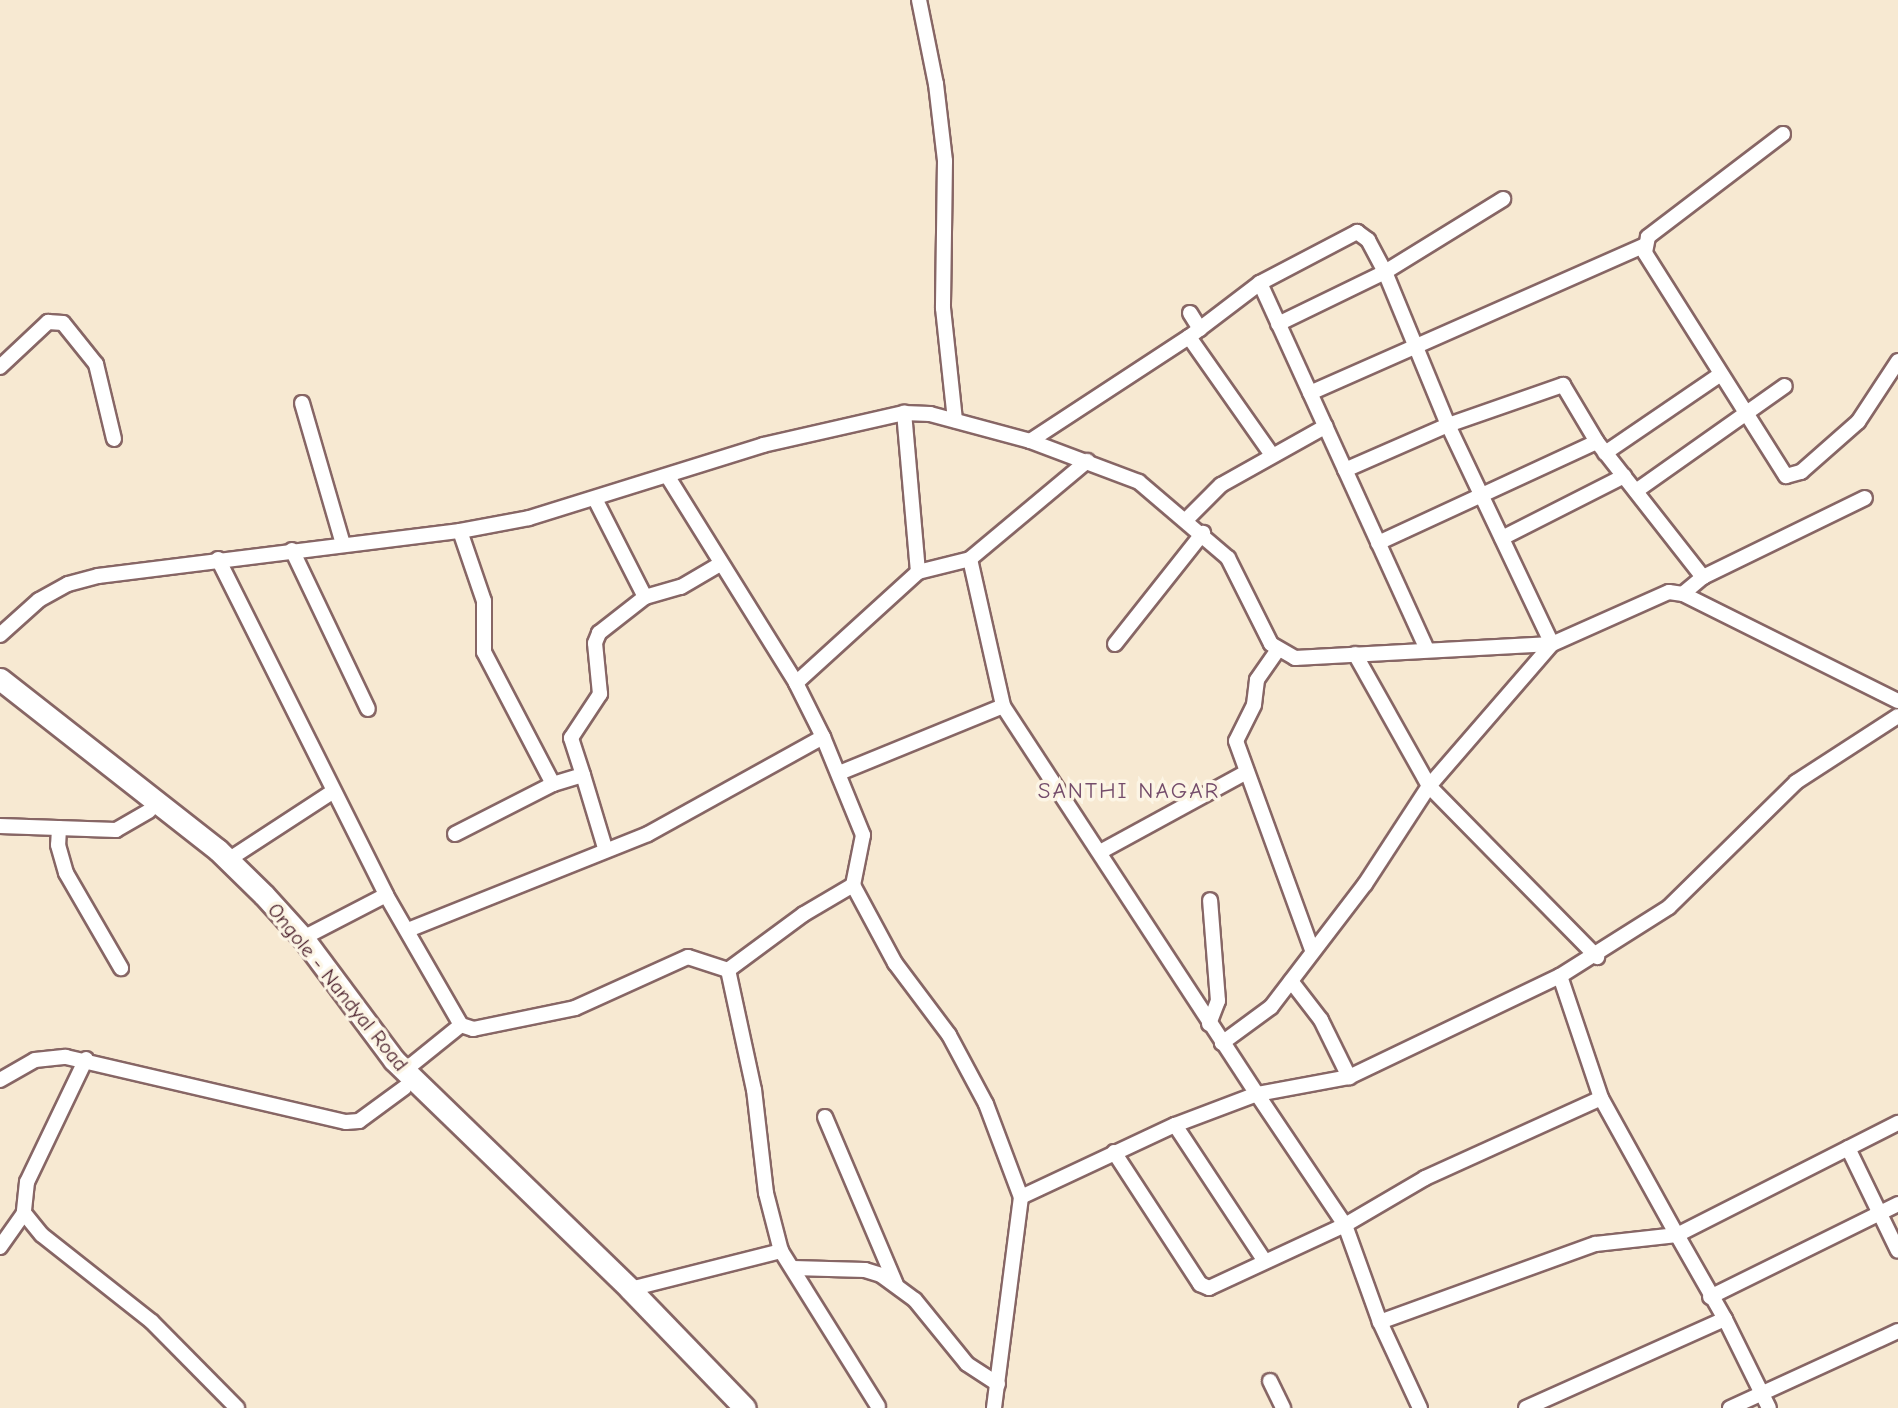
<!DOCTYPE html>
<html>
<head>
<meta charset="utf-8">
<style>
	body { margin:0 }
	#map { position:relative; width:1898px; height:1408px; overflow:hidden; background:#f7e9d2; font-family:"Comic Neue",sans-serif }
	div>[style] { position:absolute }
	.roads { filter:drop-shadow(2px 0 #876665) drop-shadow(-2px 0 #876665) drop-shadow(0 2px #876665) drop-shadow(0 -2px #876665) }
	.street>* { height:14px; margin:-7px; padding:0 7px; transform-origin:7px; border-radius:7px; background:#fff }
	.primary>* { height:21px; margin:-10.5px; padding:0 10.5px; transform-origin:10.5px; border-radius:10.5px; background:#fff }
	span { translate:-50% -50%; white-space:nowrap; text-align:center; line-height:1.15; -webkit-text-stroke:7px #fcf5e5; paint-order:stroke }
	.street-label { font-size:21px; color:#4a1f2b }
	.neighbourhood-label { font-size:23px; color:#744c6b; letter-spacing:2px }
</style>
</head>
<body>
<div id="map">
	<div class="roads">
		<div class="street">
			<div style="left:919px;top:0;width:86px;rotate:78.6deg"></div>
			<div style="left:936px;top:84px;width:78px;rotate:83.3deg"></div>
			<div style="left:945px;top:161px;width:147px;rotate:90.8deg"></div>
			<div style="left:943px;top:308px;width:113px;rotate:83.9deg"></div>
			<div style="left:1783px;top:134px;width:170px;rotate:142.7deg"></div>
			<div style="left:1648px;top:237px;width:16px;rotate:101deg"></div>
			<div style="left:1645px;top:253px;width:264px;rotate:57.7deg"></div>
			<div style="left:1786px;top:476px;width:16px;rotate:-15deg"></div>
			<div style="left:1801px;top:472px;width:76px;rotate:-41.3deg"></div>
			<div style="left:1858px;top:422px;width:73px;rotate:-56.7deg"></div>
			<div style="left:1260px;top:283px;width:403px;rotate:65.5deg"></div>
			<div style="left:1190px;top:313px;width:19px;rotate:58deg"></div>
			<div style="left:1278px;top:324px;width:119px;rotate:-25.9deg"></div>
			<div style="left:1385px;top:272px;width:139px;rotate:-31.7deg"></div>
			<div style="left:1189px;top:337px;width:144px;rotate:54.9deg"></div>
			<div style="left:0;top:367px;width:66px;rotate:-43.2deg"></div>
			<div style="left:48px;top:322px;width:15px;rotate:4deg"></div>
			<div style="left:63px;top:323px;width:53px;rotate:51.2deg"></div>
			<div style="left:96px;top:364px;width:77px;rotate:76.5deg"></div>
			<div style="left:1310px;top:393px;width:365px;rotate:-23.8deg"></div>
			<div style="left:302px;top:403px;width:147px;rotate:73.8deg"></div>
			<div style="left:1030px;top:441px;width:190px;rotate:-33.2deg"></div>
			<div style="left:1189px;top:337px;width:89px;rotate:-37.3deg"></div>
			<div style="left:1260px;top:283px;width:110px;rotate:-27.7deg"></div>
			<div style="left:1357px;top:232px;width:14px;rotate:36deg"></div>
			<div style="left:1368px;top:240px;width:36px;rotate:62deg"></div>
			<div style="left:1385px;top:272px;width:165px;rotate:67.6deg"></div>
			<div style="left:1448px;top:425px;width:242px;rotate:64.6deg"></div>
			<div style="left:1552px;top:644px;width:188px;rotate:130.9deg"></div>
			<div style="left:1429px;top:786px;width:117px;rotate:123.1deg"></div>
			<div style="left:1365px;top:884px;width:155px;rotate:127.4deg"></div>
			<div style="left:1271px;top:1007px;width:61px;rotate:143.7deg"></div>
			<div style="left:1605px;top:453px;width:140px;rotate:-34.3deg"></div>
			<div style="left:1345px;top:470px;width:112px;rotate:-23.6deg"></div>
			<div style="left:1448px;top:425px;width:122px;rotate:-19.2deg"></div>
			<div style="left:1563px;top:385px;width:66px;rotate:59.2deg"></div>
			<div style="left:1597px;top:442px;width:172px;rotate:51.9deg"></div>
			<div style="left:1703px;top:577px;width:26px;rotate:140deg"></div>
			<div style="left:668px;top:477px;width:243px;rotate:58.1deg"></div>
			<div style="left:796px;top:683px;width:60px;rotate:63.4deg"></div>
			<div style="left:823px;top:737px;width:106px;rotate:67.8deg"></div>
			<div style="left:863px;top:835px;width:51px;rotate:101.3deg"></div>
			<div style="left:853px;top:885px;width:89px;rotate:61.7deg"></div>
			<div style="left:895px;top:963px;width:90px;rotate:53.1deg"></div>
			<div style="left:949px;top:1035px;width:78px;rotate:61.8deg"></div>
			<div style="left:986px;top:1104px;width:99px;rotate:69.4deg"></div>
			<div style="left:1021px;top:1197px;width:213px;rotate:97.3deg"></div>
			<div style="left:1636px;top:491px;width:182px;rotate:-35.2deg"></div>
			<div style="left:1187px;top:519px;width:48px;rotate:-45deg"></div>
			<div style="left:1221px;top:485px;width:120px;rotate:-29.3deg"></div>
			<div style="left:460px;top:531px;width:74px;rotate:71.1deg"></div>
			<div style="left:484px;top:601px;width:51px;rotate:90deg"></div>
			<div style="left:484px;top:652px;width:149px;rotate:62.4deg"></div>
			<div style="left:553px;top:784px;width:31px;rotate:-17deg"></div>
			<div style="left:583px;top:775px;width:76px;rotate:73.2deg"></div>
			<div style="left:1502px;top:538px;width:137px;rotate:-26.9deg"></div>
			<div style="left:1378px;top:543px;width:241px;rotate:-24.8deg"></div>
			<div style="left:292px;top:550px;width:176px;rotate:64.5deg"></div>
			<div style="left:218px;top:559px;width:376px;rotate:63.4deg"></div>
			<div style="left:970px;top:559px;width:151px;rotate:77.3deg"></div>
			<div style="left:1003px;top:706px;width:464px;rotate:56.8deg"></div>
			<div style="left:1257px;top:1094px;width:94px;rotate:-10.5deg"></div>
			<div style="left:1349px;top:1077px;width:234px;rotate:-25.6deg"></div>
			<div style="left:1560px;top:976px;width:129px;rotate:71.4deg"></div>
			<div style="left:1601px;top:1098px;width:157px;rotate:61deg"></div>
			<div style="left:1677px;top:1235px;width:82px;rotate:173.7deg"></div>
			<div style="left:1595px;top:1244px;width:229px;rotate:160.1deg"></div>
			<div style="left:918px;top:572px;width:54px;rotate:-14deg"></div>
			<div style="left:970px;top:559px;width:153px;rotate:-39.9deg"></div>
			<div style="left:1703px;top:577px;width:180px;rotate:-26deg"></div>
			<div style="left:645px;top:597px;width:37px;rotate:-16deg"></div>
			<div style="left:681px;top:587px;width:45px;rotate:-30.5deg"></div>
			<div style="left:0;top:635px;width:52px;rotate:-41.9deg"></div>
			<div style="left:39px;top:600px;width:33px;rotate:-29deg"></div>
			<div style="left:68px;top:584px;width:31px;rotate:-15deg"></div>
			<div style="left:98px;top:576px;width:365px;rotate:-7.1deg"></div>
			<div style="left:460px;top:531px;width:70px;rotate:-10.7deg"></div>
			<div style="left:529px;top:518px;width:245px;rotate:-17.3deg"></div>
			<div style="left:763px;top:445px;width:145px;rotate:-12.8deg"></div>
			<div style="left:904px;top:413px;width:26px;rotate:2deg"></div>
			<div style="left:930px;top:414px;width:104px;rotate:15.1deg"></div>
			<div style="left:1030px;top:441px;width:116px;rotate:20.6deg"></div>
			<div style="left:1139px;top:482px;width:117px;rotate:40.5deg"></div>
			<div style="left:1228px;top:558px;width:96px;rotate:63.4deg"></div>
			<div style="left:1271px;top:644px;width:28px;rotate:30deg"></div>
			<div style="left:1295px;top:658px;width:257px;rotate:-3.1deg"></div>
			<div style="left:1552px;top:644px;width:128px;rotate:-24deg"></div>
			<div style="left:1669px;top:592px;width:14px;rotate:8deg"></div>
			<div style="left:1683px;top:594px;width:240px;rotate:26.5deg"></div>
			<div style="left:1115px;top:644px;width:142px;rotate:-51.6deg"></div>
			<div style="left:1277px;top:651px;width:35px;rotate:125deg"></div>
			<div style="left:1257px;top:680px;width:25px;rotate:97deg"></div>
			<div style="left:1254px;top:705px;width:40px;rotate:116.6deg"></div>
			<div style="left:1236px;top:741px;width:222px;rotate:70deg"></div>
			<div style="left:1355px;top:654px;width:151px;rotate:60.7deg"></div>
			<div style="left:1429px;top:786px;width:240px;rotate:45.5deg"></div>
			<div style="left:796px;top:683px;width:165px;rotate:-42.3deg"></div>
			<div style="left:918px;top:572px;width:160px;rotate:-95deg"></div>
			<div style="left:839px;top:773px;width:177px;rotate:-22.2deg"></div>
			<div style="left:583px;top:775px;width:39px;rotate:-108deg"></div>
			<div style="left:571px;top:738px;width:53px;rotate:-56.6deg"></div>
			<div style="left:600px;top:694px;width:51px;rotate:-95.6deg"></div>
			<div style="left:595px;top:643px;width:11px;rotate:-68deg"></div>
			<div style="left:599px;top:633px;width:58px;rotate:-38deg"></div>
			<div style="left:645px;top:597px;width:110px;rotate:-117deg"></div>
			<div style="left:0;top:826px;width:116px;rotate:2deg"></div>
			<div style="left:116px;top:830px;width:38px;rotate:-30deg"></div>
			<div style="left:59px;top:828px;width:17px;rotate:93deg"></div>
			<div style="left:58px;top:845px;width:29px;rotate:74deg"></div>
			<div style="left:66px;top:873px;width:110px;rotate:59.9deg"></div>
			<div style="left:455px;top:834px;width:110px;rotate:-27deg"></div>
			<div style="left:1100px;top:852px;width:165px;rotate:-28.6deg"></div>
			<div style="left:228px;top:860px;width:126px;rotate:-33.1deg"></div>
			<div style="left:408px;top:930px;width:258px;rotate:-21.8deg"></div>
			<div style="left:648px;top:834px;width:200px;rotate:-29deg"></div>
			<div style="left:303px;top:938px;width:93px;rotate:-27.4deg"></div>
			<div style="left:386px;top:895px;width:150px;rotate:60deg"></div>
			<div style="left:461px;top:1025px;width:13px;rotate:18deg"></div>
			<div style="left:473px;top:1029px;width:104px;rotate:-11.6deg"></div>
			<div style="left:575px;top:1008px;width:124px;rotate:-24.3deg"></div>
			<div style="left:688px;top:957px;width:42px;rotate:18deg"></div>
			<div style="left:1560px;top:976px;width:129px;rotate:-32.3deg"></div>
			<div style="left:1669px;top:907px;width:178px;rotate:-44.5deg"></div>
			<div style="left:1796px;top:782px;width:121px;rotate:-32.9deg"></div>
			<div style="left:1291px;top:981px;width:49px;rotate:52.4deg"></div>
			<div style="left:1321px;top:1020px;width:64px;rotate:63.8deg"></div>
			<div style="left:1209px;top:1024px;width:25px;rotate:-69deg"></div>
			<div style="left:1218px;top:1001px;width:101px;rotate:-94.5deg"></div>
			<div style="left:86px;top:1059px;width:136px;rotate:115.6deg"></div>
			<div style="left:27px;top:1182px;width:31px;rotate:96deg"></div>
			<div style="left:24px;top:1213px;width:28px;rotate:51deg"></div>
			<div style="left:42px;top:1235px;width:140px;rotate:38.3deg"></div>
			<div style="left:152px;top:1322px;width:121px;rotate:45.3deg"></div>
			<div style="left:404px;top:1071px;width:73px;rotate:-38.9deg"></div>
			<div style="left:0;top:1080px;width:40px;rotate:-29.7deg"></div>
			<div style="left:35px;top:1060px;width:31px;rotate:-6deg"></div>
			<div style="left:66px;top:1057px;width:287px;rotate:13.1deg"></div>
			<div style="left:346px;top:1122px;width:13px;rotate:-4deg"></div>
			<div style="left:359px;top:1121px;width:56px;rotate:-36.3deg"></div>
			<div style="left:825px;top:1117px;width:181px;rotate:67deg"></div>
			<div style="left:1175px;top:1125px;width:162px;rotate:56.6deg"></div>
			<div style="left:1848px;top:1148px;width:114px;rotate:64.1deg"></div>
			<div style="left:1114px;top:1152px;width:158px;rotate:56.9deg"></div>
			<div style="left:1200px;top:1284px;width:10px;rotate:24deg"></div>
			<div style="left:1209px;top:1288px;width:150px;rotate:-24.9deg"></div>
			<div style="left:1345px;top:1225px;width:93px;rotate:-30.4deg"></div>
			<div style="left:1425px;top:1178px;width:193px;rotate:-24.4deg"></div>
			<div style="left:1021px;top:1197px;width:170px;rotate:-25.1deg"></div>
			<div style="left:1175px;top:1125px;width:88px;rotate:-20.7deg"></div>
			<div style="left:1257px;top:1094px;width:158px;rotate:56.1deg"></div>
			<div style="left:1345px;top:1225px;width:103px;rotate:70.2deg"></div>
			<div style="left:1380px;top:1322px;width:95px;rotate:65.1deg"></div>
			<div style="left:0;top:1247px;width:42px;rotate:-54.8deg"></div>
			<div style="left:781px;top:1251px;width:60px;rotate:-104.5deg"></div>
			<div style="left:766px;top:1193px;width:104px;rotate:-96.6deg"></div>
			<div style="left:754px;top:1090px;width:123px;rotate:-102.2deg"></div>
			<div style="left:728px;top:970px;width:94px;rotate:-36.4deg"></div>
			<div style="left:804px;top:914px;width:57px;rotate:-30.6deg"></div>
			<div style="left:793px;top:1268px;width:72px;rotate:1.6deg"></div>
			<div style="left:865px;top:1270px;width:17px;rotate:17deg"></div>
			<div style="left:881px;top:1275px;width:42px;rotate:36.3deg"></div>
			<div style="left:915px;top:1300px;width:82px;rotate:50.9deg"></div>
			<div style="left:967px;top:1364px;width:37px;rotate:33deg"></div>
			<div style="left:630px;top:1289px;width:156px;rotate:-14.1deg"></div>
			<div style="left:781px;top:1251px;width:183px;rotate:58deg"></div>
			<div style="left:1710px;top:1297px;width:210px;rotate:-26.3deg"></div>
			<div style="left:1725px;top:1319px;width:97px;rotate:-119.7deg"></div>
			<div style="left:1677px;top:1235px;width:248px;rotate:-26.9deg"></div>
			<div style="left:1270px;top:1381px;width:30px;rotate:64deg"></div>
			<div style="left:1526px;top:1408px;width:218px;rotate:-24.1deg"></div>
			<div style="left:1725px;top:1319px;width:99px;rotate:63.7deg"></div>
			<div style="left:1730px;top:1408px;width:185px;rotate:-24.6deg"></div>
		</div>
		<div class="primary">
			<div style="left:0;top:679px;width:277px;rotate:38.1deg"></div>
			<div style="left:218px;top:850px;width:64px;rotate:44.4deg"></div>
			<div style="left:264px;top:895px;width:58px;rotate:47.8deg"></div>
			<div style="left:303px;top:938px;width:152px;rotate:53.3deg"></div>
			<div style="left:394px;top:1060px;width:329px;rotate:44.1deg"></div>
			<div style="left:630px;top:1289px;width:165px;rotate:46deg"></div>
		</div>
	</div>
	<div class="street-label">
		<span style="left:338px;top:987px;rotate:51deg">Ongole - Nandyal Road</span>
	</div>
	<div class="neighbourhood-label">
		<span style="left:1129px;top:791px">SANTHI NAGAR</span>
	</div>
</div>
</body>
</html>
